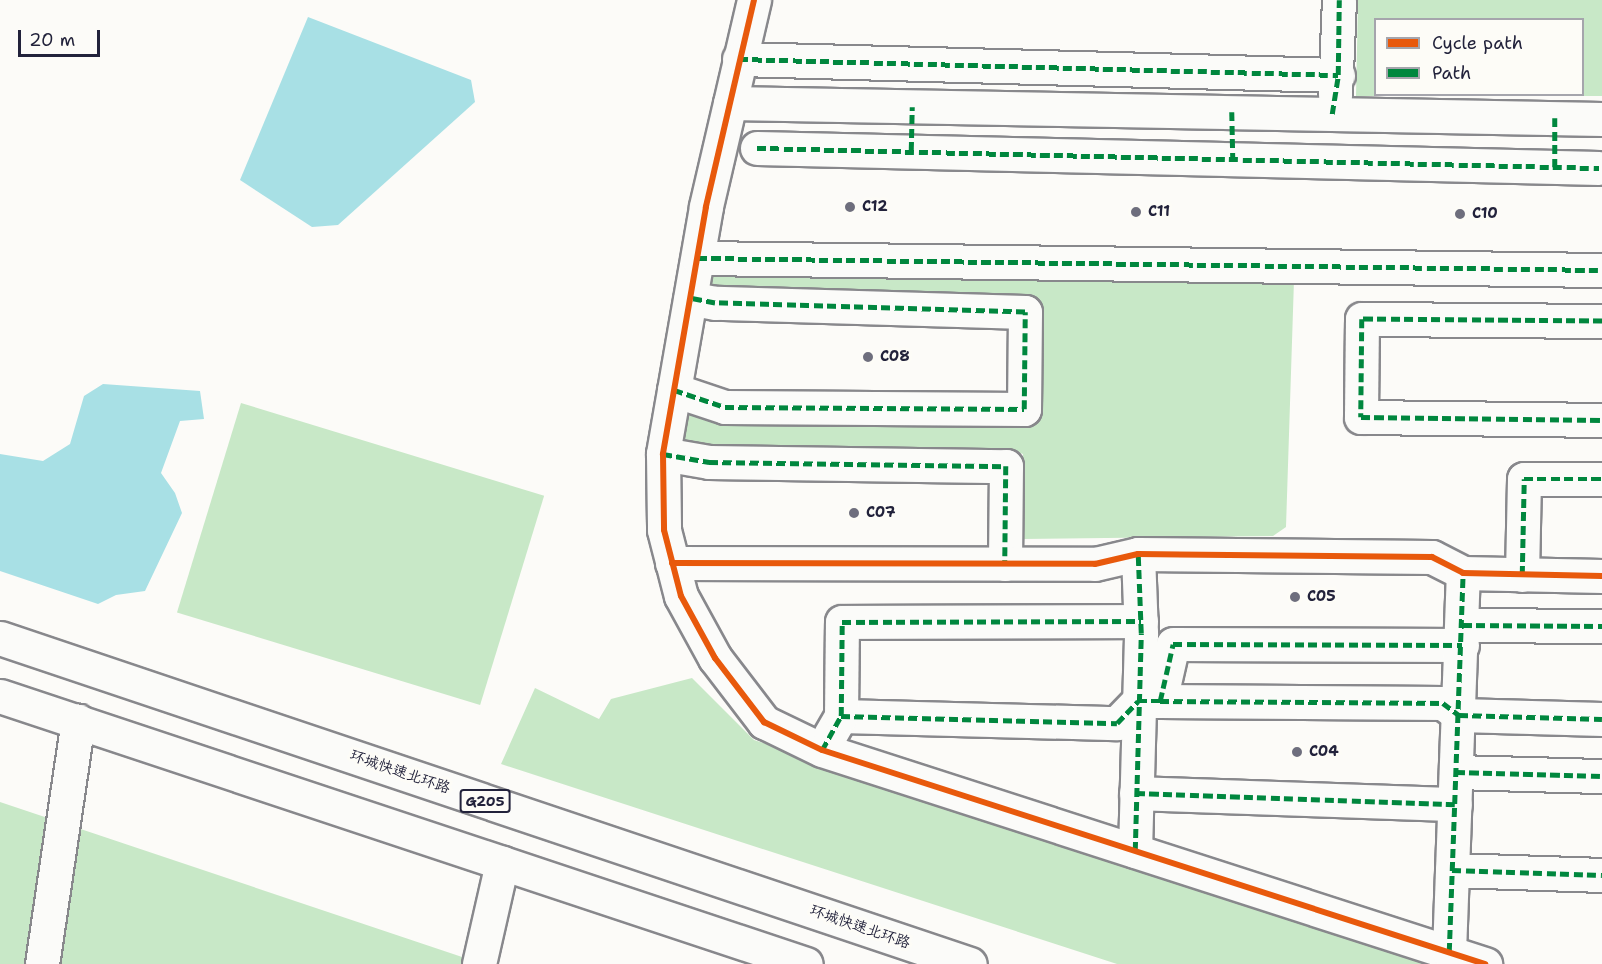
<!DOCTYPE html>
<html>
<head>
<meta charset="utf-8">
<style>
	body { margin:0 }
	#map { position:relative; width:1602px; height:964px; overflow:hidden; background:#fcfbf8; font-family:"Shantell Sans","LXGW WenKai TC",sans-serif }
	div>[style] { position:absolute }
	.green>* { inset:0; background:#c8e8c7; transform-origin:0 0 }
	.water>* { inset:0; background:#a8e0e5 }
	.roads { filter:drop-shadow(2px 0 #88888c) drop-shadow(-2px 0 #88888c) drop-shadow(0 2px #88888c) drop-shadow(0 -2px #88888c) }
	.minor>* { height:33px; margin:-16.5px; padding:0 16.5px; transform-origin:16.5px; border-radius:16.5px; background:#fbfbf9 }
	.highway>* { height:33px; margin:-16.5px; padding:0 16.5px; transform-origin:16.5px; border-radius:16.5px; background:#fbfbf9 }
	.quiet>* { height:4.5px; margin-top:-2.25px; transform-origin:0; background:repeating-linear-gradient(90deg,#00873e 0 9px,transparent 0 13.5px) }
	.cycleway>* { height:6px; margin:-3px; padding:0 3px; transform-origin:3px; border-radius:3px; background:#e8590c }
	.dots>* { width:16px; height:16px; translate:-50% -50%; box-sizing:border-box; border:3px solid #fdfcf7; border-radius:50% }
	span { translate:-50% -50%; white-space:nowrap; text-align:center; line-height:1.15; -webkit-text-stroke:6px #fdfcf7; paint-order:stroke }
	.shield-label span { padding:2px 4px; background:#fdfcf7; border:2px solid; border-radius:4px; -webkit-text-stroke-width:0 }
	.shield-label { font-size:14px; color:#22223b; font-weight:700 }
	.poi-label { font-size:15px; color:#22223b; font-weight:700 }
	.left { translate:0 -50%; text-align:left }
	.street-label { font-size:15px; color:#22223b }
	.legend { position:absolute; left:1374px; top:18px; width:210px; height:78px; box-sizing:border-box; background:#fdfcf7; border:2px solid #a5a5ac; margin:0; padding:8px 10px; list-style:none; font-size:18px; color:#22223b }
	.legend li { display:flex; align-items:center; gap:12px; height:30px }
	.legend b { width:30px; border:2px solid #a5a5ac }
	.scale { position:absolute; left:18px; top:30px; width:82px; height:27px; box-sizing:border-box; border:3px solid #22223b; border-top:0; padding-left:8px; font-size:18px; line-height:21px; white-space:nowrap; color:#22223b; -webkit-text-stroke:4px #fdfcf7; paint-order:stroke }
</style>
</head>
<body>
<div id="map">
	<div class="green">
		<div style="clip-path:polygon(evenodd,1358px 0,1602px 0,1602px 96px,1356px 96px,1358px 0,1376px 20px,1582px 20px,1582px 94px,1376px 94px,1376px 20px)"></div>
		<div style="clip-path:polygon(711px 273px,1294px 280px,1286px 527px,1273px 536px,1023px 539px,1023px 454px,1005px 449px,709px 451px,682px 440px,688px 403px,714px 422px,1028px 422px,1038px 412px,1038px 300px,733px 293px,708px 287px)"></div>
		<div style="left:241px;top:403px;width:317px;height:219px;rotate:17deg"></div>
		<div style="clip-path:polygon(692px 678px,754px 740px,1465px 964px,1117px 964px,501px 764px,535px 688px,599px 719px,611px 699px)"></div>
		<div style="clip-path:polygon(0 802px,483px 964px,0 964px)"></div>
	</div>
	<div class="water">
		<div style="clip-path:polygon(308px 17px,471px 80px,475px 102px,338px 225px,312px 227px,240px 180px)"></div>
		<div style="clip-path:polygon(103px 384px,200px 391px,204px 419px,180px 421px,161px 473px,175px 493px,182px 513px,145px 591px,116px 595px,98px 604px,0 571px,0 454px,43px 461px,70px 444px,84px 396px)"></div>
	</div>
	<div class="roads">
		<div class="minor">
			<div style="left:754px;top:0;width:212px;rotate:103.1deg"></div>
			<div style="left:706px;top:207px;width:251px;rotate:99.9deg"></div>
			<div style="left:663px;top:454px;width:76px;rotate:89.2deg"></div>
			<div style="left:664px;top:530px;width:68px;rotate:75.6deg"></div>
			<div style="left:681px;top:596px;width:71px;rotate:61.3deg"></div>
			<div style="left:715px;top:658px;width:81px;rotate:52.6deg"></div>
			<div style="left:764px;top:722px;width:64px;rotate:25.8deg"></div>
			<div style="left:822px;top:750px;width:697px;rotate:17.89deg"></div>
			<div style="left:739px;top:59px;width:599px;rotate:1.53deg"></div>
			<div style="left:1335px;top:95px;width:95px;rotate:-87.6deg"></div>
			<div style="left:730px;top:103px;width:872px;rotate:1.05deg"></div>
			<div style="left:757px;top:148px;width:842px;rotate:1.36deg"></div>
			<div style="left:698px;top:258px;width:904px;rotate:0.76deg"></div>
			<div style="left:1602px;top:321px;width:240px;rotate:-179.5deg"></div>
			<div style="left:1362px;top:319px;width:98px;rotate:90.6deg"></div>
			<div style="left:1361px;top:417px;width:241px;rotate:0.7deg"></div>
			<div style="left:674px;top:390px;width:54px;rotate:18.4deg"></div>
			<div style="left:725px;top:407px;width:299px;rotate:0.4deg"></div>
			<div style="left:1024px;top:409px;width:97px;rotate:-89.4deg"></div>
			<div style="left:1025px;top:312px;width:310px;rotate:-178.3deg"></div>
			<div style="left:715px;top:303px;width:25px;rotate:-169deg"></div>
			<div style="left:663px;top:454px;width:47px;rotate:9.9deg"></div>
			<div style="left:709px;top:462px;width:297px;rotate:0.8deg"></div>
			<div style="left:1006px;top:466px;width:98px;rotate:90.6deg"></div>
			<div style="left:672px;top:563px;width:423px;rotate:0.1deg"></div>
			<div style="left:1095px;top:564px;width:44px;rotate:-13.1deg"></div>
			<div style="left:1138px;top:554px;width:294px;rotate:0.6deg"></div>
			<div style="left:1432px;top:557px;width:35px;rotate:27deg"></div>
			<div style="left:1463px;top:573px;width:139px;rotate:1.2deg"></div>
			<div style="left:1522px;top:575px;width:96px;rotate:-88.8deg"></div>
			<div style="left:1524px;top:479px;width:78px"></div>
			<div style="left:1463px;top:625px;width:139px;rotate:0.4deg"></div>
			<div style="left:1160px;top:701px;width:58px;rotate:-77.2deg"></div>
			<div style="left:1173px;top:644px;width:289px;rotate:0.2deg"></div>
			<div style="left:841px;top:716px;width:276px;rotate:1.5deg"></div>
			<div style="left:1117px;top:723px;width:30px;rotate:-46deg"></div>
			<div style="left:1138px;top:701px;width:22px"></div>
			<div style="left:1160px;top:701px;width:283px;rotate:0.4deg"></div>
			<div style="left:1443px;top:703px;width:20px;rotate:37deg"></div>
			<div style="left:1459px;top:715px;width:143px;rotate:1.6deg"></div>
			<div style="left:830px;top:735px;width:22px;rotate:-60deg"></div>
			<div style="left:841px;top:716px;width:94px;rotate:-89.4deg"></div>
			<div style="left:842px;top:622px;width:299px;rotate:-0.2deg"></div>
			<div style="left:1456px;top:772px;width:146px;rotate:1.6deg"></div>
			<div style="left:1136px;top:793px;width:319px;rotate:2deg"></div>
			<div style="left:1135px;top:851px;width:218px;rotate:-88.4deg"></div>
			<div style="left:1141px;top:633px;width:79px;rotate:-92.2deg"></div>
			<div style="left:1452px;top:870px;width:150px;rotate:1.9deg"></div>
			<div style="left:1449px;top:952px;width:379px;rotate:-87.9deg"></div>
			<div style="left:42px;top:964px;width:246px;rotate:-81.6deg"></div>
			<div style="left:479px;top:964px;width:104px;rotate:-77.2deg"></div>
		</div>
		<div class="highway">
			<div style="left:0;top:638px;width:1023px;rotate:18.58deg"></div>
			<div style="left:0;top:696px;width:849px;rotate:18.39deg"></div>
		</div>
	</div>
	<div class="quiet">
		<div style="left:739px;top:59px;width:599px;rotate:1.53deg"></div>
		<div style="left:1232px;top:112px;width:47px;rotate:88.8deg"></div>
		<div style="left:1332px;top:114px;width:39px;rotate:-81deg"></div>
		<div style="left:1338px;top:75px;width:75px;rotate:-89.2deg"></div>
		<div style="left:1555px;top:118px;width:49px;rotate:90deg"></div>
		<div style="left:757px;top:148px;width:842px;rotate:1.36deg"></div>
		<div style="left:911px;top:151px;width:44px;rotate:-88.7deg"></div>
		<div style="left:698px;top:258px;width:904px;rotate:0.76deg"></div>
		<div style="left:1602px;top:321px;width:240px;rotate:-179.5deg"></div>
		<div style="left:1362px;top:319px;width:98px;rotate:90.6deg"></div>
		<div style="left:1361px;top:417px;width:241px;rotate:0.7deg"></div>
		<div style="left:674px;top:390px;width:54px;rotate:18.4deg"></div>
		<div style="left:725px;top:407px;width:299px;rotate:0.4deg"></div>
		<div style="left:1024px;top:409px;width:97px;rotate:-89.4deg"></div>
		<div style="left:1025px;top:312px;width:310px;rotate:-178.3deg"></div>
		<div style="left:715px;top:303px;width:25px;rotate:-169deg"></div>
		<div style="left:663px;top:454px;width:47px;rotate:9.9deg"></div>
		<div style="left:709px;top:462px;width:297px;rotate:0.8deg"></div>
		<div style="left:1006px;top:466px;width:98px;rotate:90.6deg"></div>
		<div style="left:1522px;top:575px;width:96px;rotate:-88.8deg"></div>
		<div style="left:1524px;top:479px;width:78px"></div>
		<div style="left:1463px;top:625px;width:139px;rotate:0.4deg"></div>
		<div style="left:1160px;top:701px;width:58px;rotate:-77.2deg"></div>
		<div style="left:1173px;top:644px;width:289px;rotate:0.2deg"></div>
		<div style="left:841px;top:716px;width:276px;rotate:1.5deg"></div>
		<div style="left:1117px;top:723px;width:30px;rotate:-46deg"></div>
		<div style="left:1138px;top:701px;width:22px"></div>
		<div style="left:1160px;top:701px;width:283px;rotate:0.4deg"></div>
		<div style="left:1443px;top:703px;width:20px;rotate:37deg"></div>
		<div style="left:1459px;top:715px;width:143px;rotate:1.6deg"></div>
		<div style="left:822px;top:750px;width:39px;rotate:-61deg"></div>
		<div style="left:841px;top:716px;width:94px;rotate:-89.4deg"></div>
		<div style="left:842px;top:622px;width:299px;rotate:-0.2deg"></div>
		<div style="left:1456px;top:772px;width:146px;rotate:1.6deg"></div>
		<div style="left:1136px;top:793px;width:319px;rotate:2deg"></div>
		<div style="left:1135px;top:851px;width:218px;rotate:-88.4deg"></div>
		<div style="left:1141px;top:633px;width:79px;rotate:-92.2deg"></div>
		<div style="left:1452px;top:870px;width:150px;rotate:1.9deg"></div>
		<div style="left:1449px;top:952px;width:379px;rotate:-87.9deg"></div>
	</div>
	<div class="cycleway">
		<div style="left:754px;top:0;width:212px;rotate:103.1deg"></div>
		<div style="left:706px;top:207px;width:251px;rotate:99.9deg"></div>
		<div style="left:663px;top:454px;width:76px;rotate:89.2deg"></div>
		<div style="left:664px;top:530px;width:68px;rotate:75.6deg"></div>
		<div style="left:681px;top:596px;width:71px;rotate:61.3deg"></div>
		<div style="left:715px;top:658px;width:81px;rotate:52.6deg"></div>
		<div style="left:764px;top:722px;width:64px;rotate:25.8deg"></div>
		<div style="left:822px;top:750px;width:697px;rotate:17.89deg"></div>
		<div style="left:672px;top:563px;width:423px;rotate:0.1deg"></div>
		<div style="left:1095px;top:564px;width:44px;rotate:-13.1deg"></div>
		<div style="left:1138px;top:554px;width:294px;rotate:0.6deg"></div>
		<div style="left:1432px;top:557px;width:35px;rotate:27deg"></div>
		<div style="left:1463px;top:573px;width:139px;rotate:1.2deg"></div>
	</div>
	<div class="dots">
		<div style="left:850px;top:207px;background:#6e6e7d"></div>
		<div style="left:1136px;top:212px;background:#6e6e7d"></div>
		<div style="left:1460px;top:214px;background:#6e6e7d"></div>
		<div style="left:868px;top:357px;background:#6e6e7d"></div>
		<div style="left:854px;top:513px;background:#6e6e7d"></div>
		<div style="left:1295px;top:597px;background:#6e6e7d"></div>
		<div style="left:1297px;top:752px;background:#6e6e7d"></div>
	</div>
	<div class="shield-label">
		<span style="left:485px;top:801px">G205</span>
	</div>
	<div class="poi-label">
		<span class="left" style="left:862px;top:207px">C12</span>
		<span class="left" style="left:1148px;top:212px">C11</span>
		<span class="left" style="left:1472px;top:214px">C10</span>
		<span class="left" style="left:880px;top:357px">C08</span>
		<span class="left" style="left:866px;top:513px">C07</span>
		<span class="left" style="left:1307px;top:597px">C05</span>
		<span class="left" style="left:1309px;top:752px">C04</span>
	</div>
	<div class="street-label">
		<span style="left:400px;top:772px;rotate:19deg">环城快速北环路</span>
		<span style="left:860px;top:927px;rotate:19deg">环城快速北环路</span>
	</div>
	<ul class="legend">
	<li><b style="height:8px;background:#e8590c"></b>Cycle path</li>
	<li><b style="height:8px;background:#00873e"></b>Path</li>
	</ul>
	<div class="scale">20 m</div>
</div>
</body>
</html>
